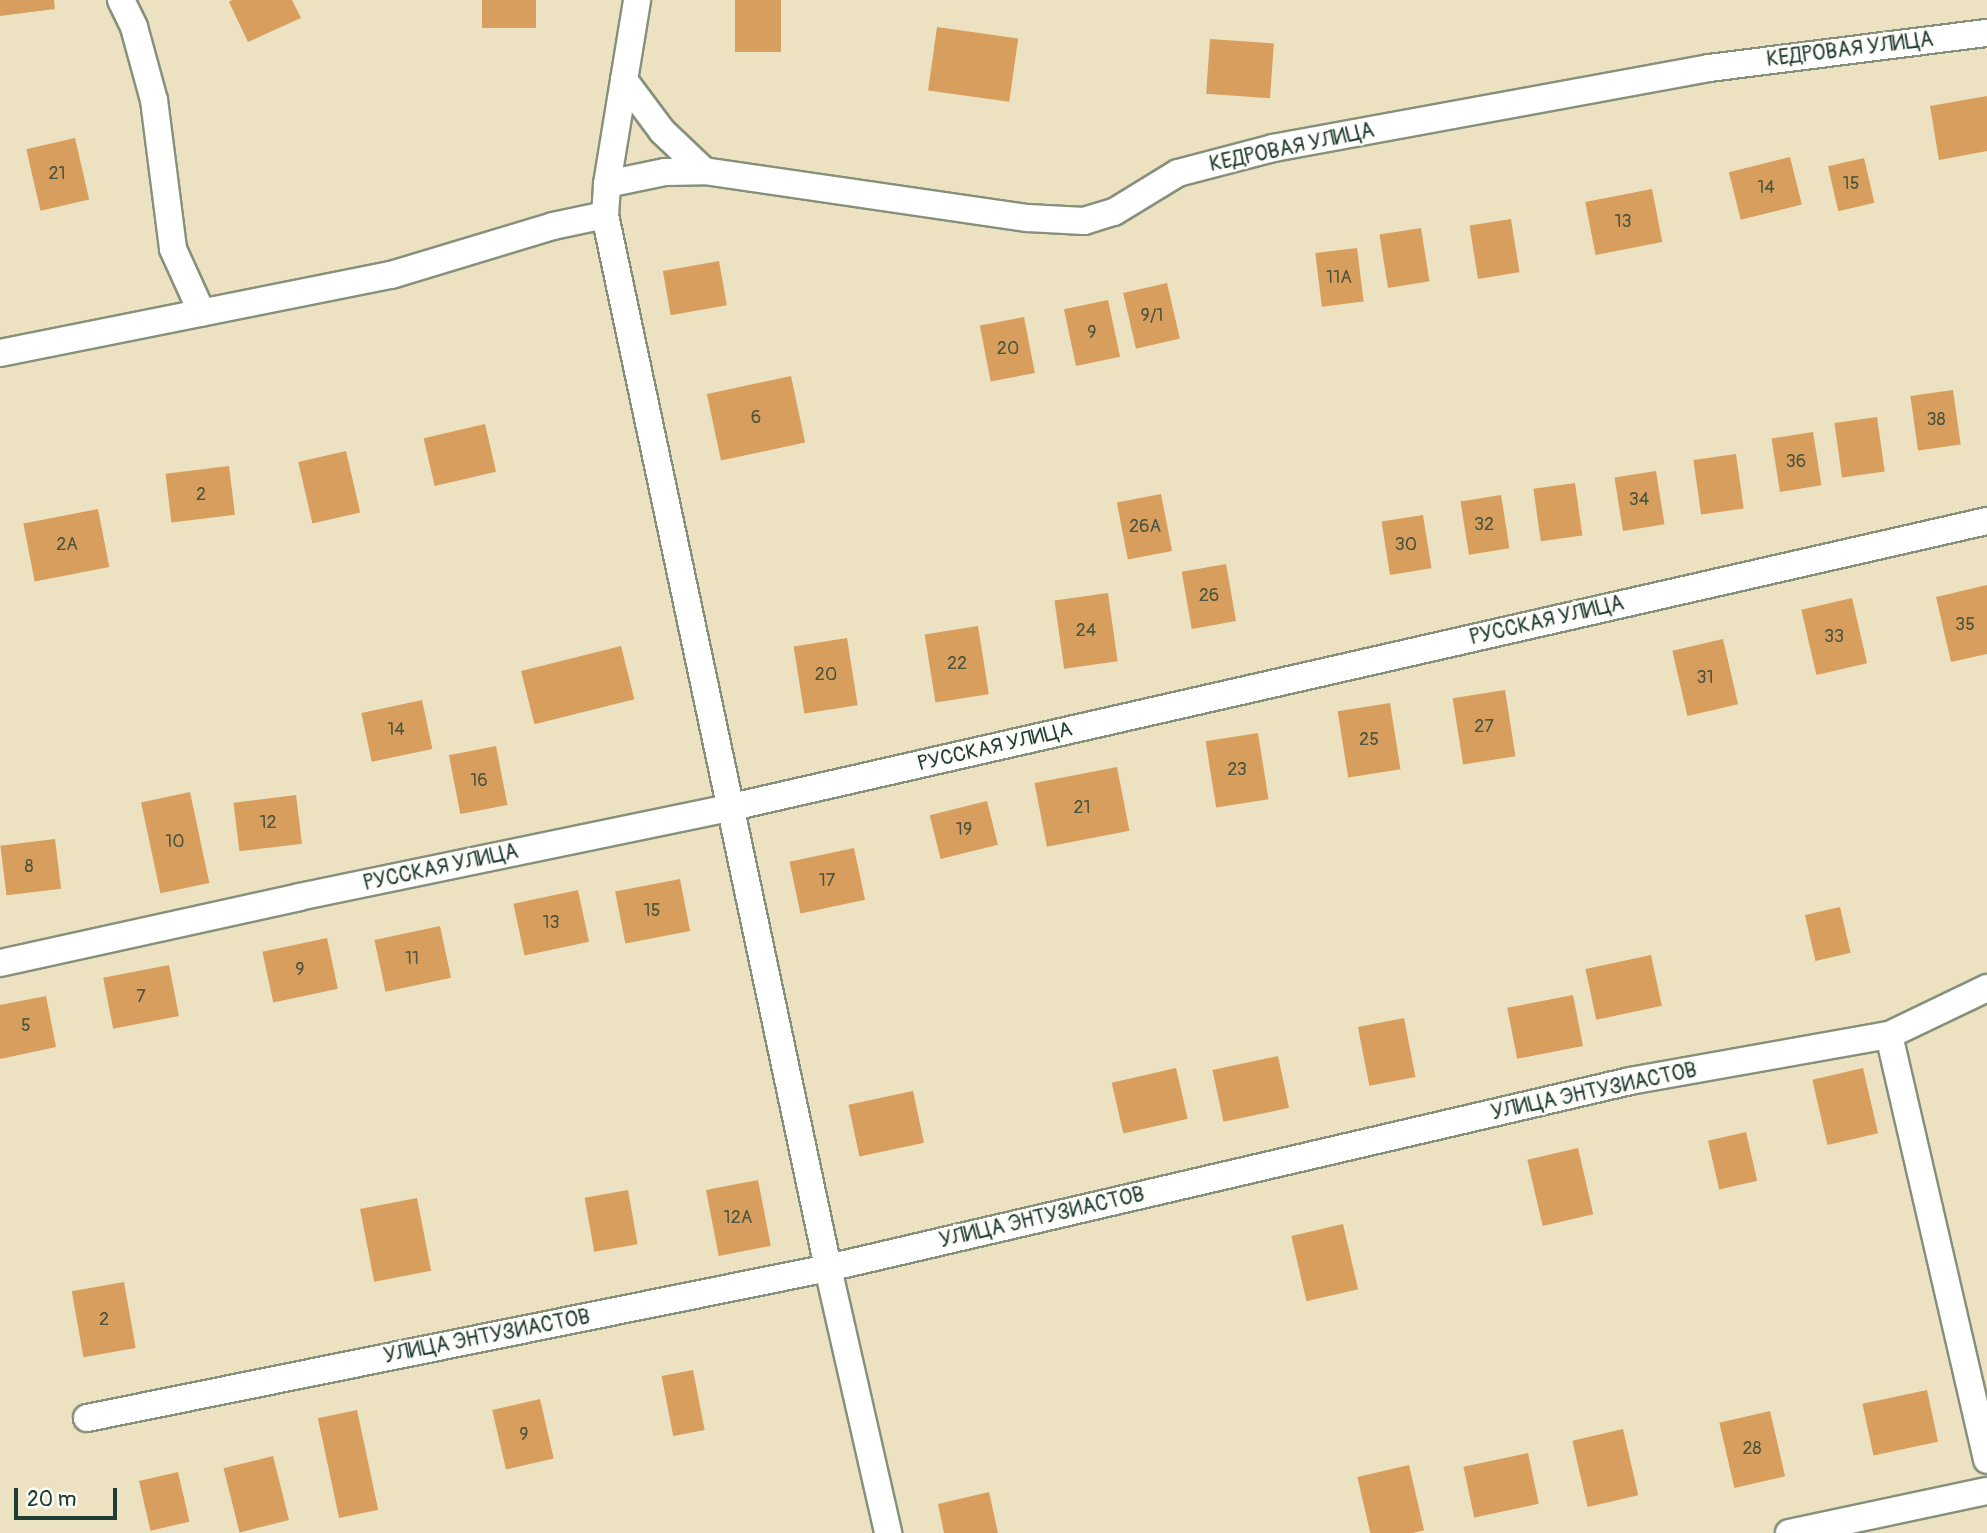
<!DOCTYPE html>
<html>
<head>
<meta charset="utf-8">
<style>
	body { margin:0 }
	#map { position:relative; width:1987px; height:1533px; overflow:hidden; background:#ece2c2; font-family:Pangolin,sans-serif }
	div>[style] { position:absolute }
	.building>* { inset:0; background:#d79e5d; transform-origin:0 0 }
	.roads { filter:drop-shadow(2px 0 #86907b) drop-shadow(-2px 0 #86907b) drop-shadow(0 2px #86907b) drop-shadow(0 -2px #86907b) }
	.minor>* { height:26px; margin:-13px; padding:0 13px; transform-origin:13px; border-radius:13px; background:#fff }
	span { translate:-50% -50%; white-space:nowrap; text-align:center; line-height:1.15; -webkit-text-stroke:5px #fdfcf7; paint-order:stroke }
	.number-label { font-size:18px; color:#4d553e }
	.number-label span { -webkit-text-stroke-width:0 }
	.street-label { font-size:21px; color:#1f3d34 }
	.scale { position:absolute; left:14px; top:1488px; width:103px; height:32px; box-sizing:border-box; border:4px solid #1f3d34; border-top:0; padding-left:9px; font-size:21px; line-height:24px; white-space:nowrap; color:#1f3d34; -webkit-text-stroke:5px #fdfcf7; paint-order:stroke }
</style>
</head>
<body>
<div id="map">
	<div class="building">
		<div style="clip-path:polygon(0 0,54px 0,55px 9px,0 16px)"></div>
		<div style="clip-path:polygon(232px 0,292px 0,301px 18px,248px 42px,229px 2px)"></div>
		<div style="left:482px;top:0;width:54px;height:28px"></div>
		<div style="left:735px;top:0;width:46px;height:52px"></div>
		<div style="left:937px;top:27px;width:82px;height:64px;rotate:8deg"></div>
		<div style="left:1210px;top:39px;width:64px;height:55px;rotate:4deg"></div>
		<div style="clip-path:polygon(1987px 96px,1987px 151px,1939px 160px,1930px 106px)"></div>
		<div style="left:75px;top:138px;width:63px;height:50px;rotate:77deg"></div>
		<div style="left:1790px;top:157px;width:49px;height:63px;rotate:76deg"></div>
		<div style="left:1864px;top:158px;width:46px;height:37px;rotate:77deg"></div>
		<div style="left:1652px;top:189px;width:54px;height:68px;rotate:79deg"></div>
		<div style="left:1511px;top:219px;width:54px;height:42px;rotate:81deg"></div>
		<div style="left:1421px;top:228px;width:54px;height:42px;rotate:81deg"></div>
		<div style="left:1357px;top:248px;width:54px;height:42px;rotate:83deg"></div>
		<div style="left:719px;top:261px;width:45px;height:57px;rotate:80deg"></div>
		<div style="left:1167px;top:283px;width:57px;height:45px;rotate:77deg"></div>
		<div style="left:1108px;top:300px;width:58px;height:45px;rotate:78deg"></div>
		<div style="left:1024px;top:317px;width:57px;height:45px;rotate:79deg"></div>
		<div style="left:791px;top:376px;width:68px;height:86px;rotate:78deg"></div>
		<div style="left:1953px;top:390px;width:55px;height:43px;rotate:82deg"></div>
		<div style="left:1877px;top:417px;width:55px;height:43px;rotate:82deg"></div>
		<div style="left:485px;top:424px;width:49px;height:63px;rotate:77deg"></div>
		<div style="left:1813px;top:432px;width:54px;height:42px;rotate:81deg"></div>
		<div style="left:346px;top:451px;width:63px;height:49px;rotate:77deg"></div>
		<div style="left:1736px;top:454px;width:55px;height:43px;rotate:82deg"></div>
		<div style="left:229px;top:466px;width:49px;height:64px;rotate:83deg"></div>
		<div style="left:1656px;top:471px;width:54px;height:42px;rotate:81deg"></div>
		<div style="left:1575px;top:483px;width:53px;height:42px;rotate:82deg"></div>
		<div style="left:1161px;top:494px;width:58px;height:45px;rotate:79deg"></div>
		<div style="left:1501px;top:495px;width:54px;height:41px;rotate:81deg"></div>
		<div style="left:98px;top:509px;width:59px;height:76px;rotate:79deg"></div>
		<div style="left:1423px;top:515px;width:54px;height:42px;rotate:81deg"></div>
		<div style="left:1226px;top:564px;width:58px;height:45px;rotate:80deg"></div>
		<div style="clip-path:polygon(1987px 585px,1987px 654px,1951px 662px,1936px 597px)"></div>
		<div style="left:1108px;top:593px;width:69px;height:54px;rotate:82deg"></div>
		<div style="left:1852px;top:598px;width:67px;height:52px;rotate:77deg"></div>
		<div style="left:978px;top:626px;width:69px;height:54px;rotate:81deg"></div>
		<div style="left:847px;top:638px;width:68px;height:54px;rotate:81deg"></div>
		<div style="left:1723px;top:639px;width:67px;height:52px;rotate:77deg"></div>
		<div style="left:621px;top:646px;width:55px;height:103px;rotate:76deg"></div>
		<div style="left:1505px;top:690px;width:67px;height:53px;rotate:81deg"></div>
		<div style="left:422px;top:700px;width:50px;height:62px;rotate:78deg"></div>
		<div style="left:1390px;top:703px;width:67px;height:53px;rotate:81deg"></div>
		<div style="left:1258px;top:733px;width:67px;height:53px;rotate:81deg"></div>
		<div style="left:496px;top:746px;width:60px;height:48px;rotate:79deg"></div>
		<div style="left:1117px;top:767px;width:65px;height:84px;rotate:79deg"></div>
		<div style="left:190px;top:792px;width:93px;height:50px;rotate:78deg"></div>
		<div style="left:296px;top:795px;width:49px;height:63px;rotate:83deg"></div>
		<div style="left:987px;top:801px;width:45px;height:59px;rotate:76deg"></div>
		<div style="left:55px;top:839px;width:50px;height:55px;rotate:83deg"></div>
		<div style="left:854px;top:848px;width:53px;height:66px;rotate:78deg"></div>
		<div style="left:680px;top:879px;width:53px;height:66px;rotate:79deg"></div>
		<div style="left:578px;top:890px;width:53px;height:66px;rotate:78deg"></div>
		<div style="left:1840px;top:907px;width:47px;height:36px;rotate:77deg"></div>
		<div style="left:440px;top:926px;width:53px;height:67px;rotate:78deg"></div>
		<div style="left:327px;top:938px;width:52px;height:66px;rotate:78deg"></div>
		<div style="left:1651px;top:955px;width:52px;height:67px;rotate:78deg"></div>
		<div style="left:169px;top:965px;width:52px;height:67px;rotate:79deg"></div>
		<div style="left:1573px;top:995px;width:52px;height:67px;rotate:79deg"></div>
		<div style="clip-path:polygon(46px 996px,56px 1047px,0 1059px,0 1005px)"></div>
		<div style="left:1404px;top:1018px;width:60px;height:47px;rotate:79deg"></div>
		<div style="left:1278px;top:1056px;width:53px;height:67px;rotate:78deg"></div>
		<div style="left:1176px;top:1068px;width:52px;height:66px;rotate:77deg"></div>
		<div style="left:1863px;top:1068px;width:67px;height:52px;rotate:77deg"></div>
		<div style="left:913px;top:1091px;width:53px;height:66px;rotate:78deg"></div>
		<div style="left:1746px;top:1132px;width:50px;height:39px;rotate:77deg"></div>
		<div style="left:1578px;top:1148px;width:68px;height:52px;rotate:77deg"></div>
		<div style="left:758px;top:1180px;width:67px;height:53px;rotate:79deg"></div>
		<div style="left:628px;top:1190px;width:55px;height:44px;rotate:80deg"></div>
		<div style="left:417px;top:1198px;width:74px;height:58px;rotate:79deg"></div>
		<div style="left:1343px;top:1224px;width:67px;height:53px;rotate:77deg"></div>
		<div style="left:124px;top:1282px;width:67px;height:53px;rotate:80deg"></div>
		<div style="left:693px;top:1370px;width:61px;height:32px;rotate:79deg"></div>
		<div style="left:1927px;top:1390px;width:53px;height:66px;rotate:78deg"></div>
		<div style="left:540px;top:1399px;width:61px;height:49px;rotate:77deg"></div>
		<div style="left:357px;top:1410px;width:102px;height:40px;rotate:78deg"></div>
		<div style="left:1770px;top:1411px;width:67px;height:52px;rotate:77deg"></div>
		<div style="left:1623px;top:1429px;width:68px;height:52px;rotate:77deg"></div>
		<div style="left:1528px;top:1453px;width:52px;height:66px;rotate:78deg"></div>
		<div style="left:273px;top:1456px;width:66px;height:51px;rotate:76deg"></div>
		<div style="left:1409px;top:1465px;width:67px;height:53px;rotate:77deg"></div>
		<div style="left:178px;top:1472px;width:51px;height:40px;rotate:77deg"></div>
		<div style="clip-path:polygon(989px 1492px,998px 1533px,944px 1533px,938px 1504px)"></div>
	</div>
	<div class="roads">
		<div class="minor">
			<div style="left:121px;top:0;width:30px;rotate:64deg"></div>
			<div style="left:134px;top:27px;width:76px;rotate:74.7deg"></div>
			<div style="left:154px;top:100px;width:150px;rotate:82.7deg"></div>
			<div style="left:173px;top:249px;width:70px;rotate:65.6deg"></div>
			<div style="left:624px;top:80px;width:64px;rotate:53.3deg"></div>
			<div style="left:662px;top:131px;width:58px;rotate:43.6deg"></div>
			<div style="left:607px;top:184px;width:59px;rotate:-11.7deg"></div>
			<div style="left:665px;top:172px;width:39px;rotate:-1deg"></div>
			<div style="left:704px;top:171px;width:327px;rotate:8.3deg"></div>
			<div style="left:1028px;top:218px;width:56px;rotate:3.1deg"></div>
			<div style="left:1084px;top:221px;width:31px;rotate:-17deg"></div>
			<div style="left:1114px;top:212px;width:75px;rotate:-31.4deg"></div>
			<div style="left:1178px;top:173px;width:98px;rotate:-14.7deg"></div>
			<div style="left:1273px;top:148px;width:443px;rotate:-10.4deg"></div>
			<div style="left:1709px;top:68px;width:280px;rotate:-7.2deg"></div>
			<div style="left:605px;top:215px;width:1076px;rotate:78.04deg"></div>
			<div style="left:828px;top:1268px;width:272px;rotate:77.2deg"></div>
			<div style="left:0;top:353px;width:399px;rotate:-11.3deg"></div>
			<div style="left:391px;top:275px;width:169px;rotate:-16.8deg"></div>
			<div style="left:553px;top:226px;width:53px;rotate:-11.9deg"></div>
			<div style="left:605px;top:215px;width:31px;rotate:-86deg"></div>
			<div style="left:607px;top:184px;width:186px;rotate:-80.7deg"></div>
			<div style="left:0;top:963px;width:306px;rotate:-12.4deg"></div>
			<div style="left:299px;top:897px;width:442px;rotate:-11.7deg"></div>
			<div style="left:732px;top:807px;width:1287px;rotate:-12.84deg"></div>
			<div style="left:1889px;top:1035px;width:436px;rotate:77deg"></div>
			<div style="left:87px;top:1418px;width:756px;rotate:-11.44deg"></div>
			<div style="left:828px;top:1268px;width:824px;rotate:-13.12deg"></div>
			<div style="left:1630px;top:1081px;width:263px;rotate:-10.1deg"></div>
			<div style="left:1889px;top:1035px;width:109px;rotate:-25.6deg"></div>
			<div style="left:1789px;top:1533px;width:202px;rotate:-12deg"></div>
		</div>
	</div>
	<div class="number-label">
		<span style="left:57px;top:174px">21</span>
		<span style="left:1851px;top:184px">15</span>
		<span style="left:1766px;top:188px">14</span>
		<span style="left:1623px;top:222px">13</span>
		<span style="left:1339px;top:278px">11А</span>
		<span style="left:1152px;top:316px">9/1</span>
		<span style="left:1092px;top:333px">9</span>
		<span style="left:1008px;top:349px">20</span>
		<span style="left:756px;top:418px">6</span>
		<span style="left:1936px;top:420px">38</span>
		<span style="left:1796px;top:462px">36</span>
		<span style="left:201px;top:495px">2</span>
		<span style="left:1639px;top:500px">34</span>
		<span style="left:1484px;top:525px">32</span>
		<span style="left:1145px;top:527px">26А</span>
		<span style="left:67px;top:545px">2А</span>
		<span style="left:1406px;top:545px">30</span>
		<span style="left:1209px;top:596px">26</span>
		<span style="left:1965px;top:625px">35</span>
		<span style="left:1086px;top:631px">24</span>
		<span style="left:1834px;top:637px">33</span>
		<span style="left:957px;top:664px">22</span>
		<span style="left:826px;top:675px">20</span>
		<span style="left:1705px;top:678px">31</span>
		<span style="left:1484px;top:727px">27</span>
		<span style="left:396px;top:730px">14</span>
		<span style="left:1369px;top:740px">25</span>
		<span style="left:1237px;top:770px">23</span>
		<span style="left:479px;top:781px">16</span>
		<span style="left:1082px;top:808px">21</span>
		<span style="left:268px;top:823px">12</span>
		<span style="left:964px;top:830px">19</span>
		<span style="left:175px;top:842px">10</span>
		<span style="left:29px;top:867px">8</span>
		<span style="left:827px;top:881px">17</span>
		<span style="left:652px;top:911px">15</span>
		<span style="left:551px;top:923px">13</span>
		<span style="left:412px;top:959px">11</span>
		<span style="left:300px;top:970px">9</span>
		<span style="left:141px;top:997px">7</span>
		<span style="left:26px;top:1026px">5</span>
		<span style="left:738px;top:1218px">12А</span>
		<span style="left:104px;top:1320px">2</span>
		<span style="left:524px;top:1435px">9</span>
		<span style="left:1752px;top:1449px">28</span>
	</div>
	<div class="street-label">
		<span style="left:1850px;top:50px;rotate:-7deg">КЕДРОВАЯ УЛИЦА</span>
		<span style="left:1292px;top:148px;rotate:-12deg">КЕДРОВАЯ УЛИЦА</span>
		<span style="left:1547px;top:621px;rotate:-13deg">РУССКАЯ УЛИЦА</span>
		<span style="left:995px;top:747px;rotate:-13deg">РУССКАЯ УЛИЦА</span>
		<span style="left:441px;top:868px;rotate:-12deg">РУССКАЯ УЛИЦА</span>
		<span style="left:1594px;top:1092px;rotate:-12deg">УЛИЦА ЭНТУЗИАСТОВ</span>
		<span style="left:1042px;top:1218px;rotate:-13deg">УЛИЦА ЭНТУЗИАСТОВ</span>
		<span style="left:487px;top:1337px;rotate:-11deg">УЛИЦА ЭНТУЗИАСТОВ</span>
	</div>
	<div class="scale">20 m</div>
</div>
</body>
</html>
